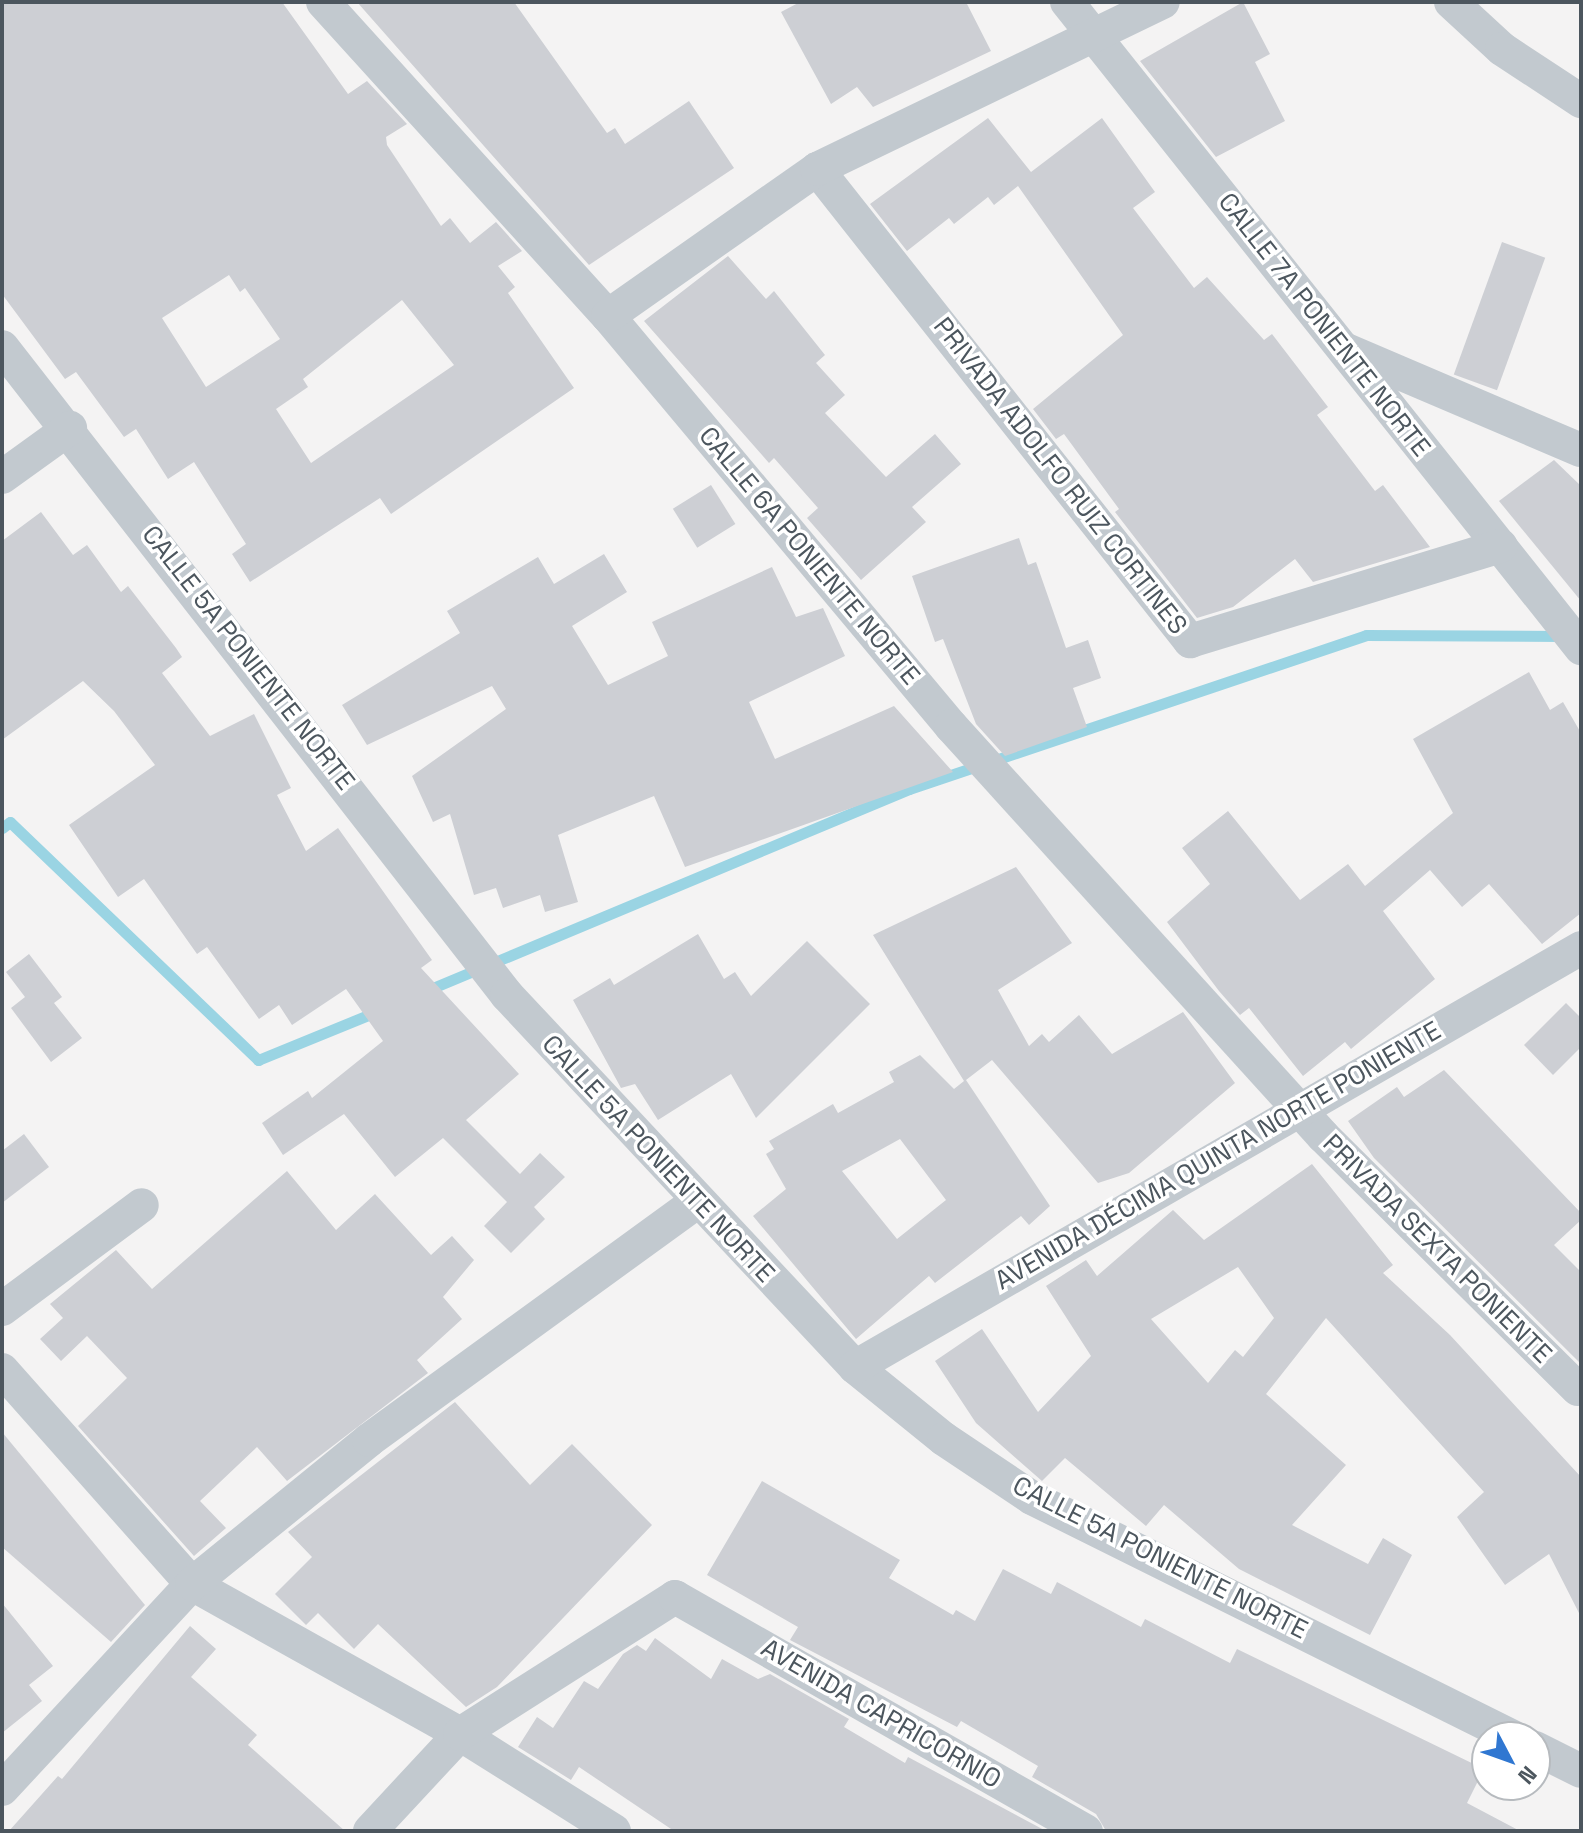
<!DOCTYPE html>
<html>
<head>
<meta charset="utf-8">
<style>
	body { margin:0 }
	#map { position:relative; width:1583px; height:1833px; overflow:hidden; background:#f4f3f3; font-family:"Space Grotesk",sans-serif }
	div>[style] { position:absolute }
	.stream>* { height:11px; margin:-5.5px; padding:0 5.5px; transform-origin:5.5px; border-radius:5.5px; background:#9ad4e3 }
	.building>* { inset:0; background:#cdcfd4; transform-origin:0 0 }
	.street>* { height:34px; margin:-17px; padding:0 17px; transform-origin:17px; border-radius:17px; background:#c2c9cf }
	span { translate:-50% -50%; white-space:nowrap; text-align:center; line-height:1.15; -webkit-text-stroke:7px #fff; paint-order:stroke }
	.street-label { font-size:26px; color:#4c565e }
	.frame { position:absolute; inset:0; border:4px solid #4c565e; pointer-events:none }
	.north { position:absolute; left:1471px; top:1721px; width:80px; height:80px; box-sizing:border-box; background:#fff; border:2px solid #b7bbbf; border-radius:50%; rotate:131deg; font-size:22px; font-weight:700; line-height:32px; text-align:center; color:#4c565e }
	.north::after { content:''; display:block; margin:auto; width:28px; height:36px; background:#3077d1; clip-path:polygon(50% 0,100% 100%,50% 72%,0 100%) }
</style>
</head>
<body>
<div id="map">
	<div class="stream">
		<div style="left:2px;top:828px;width:10px;rotate:-37deg"></div>
		<div style="left:10px;top:822px;width:344px;rotate:43.8deg"></div>
		<div style="left:258px;top:1060px;width:130px;rotate:-22.2deg"></div>
		<div style="left:423px;top:992px;width:527px;rotate:-22.67deg"></div>
		<div style="left:909px;top:789px;width:482px;rotate:-18.6deg"></div>
		<div style="left:1366px;top:635px;width:198px;rotate:0.3deg"></div>
	</div>
	<div class="building">
		<div style="clip-path:polygon(evenodd,2px 2px,282px 2px,348px 94px,367px 81px,407px 124px,386px 137px,387px 145px,441px 226px,450px 218px,470px 243px,496px 222px,522px 251px,498px 266px,515px 287px,508px 293px,574px 388px,391px 514px,380px 498px,250px 582px,232px 554px,246px 544px,194px 462px,168px 479px,136px 429px,124px 437px,76px 372px,65px 379px,2px 294px,2px 2px,229px 275px,240px 292px,245px 288px,280px 339px,206px 387px,162px 318px,229px 275px,2px 2px,402px 300px,454px 365px,311px 463px,276px 409px,308px 387px,303px 379px,402px 300px)"></div>
		<div style="clip-path:polygon(357px 2px,514px 2px,607px 133px,615px 128px,625px 144px,689px 101px,734px 168px,589px 265px)"></div>
		<div style="clip-path:polygon(800px 2px,966px 2px,991px 51px,873px 107px,857px 87px,831px 104px,781px 12px)"></div>
		<div style="clip-path:polygon(1243px 2px,1270px 54px,1255px 62px,1285px 121px,1216px 157px,1140px 61px)"></div>
		<div style="clip-path:polygon(988px 118px,1031px 172px,1102px 118px,1155px 192px,1133px 208px,1194px 288px,1207px 277px,1264px 340px,1272px 334px,1328px 407px,1317px 415px,1375px 491px,1383px 485px,1430px 547px,1313px 582px,1295px 559px,1233px 607px,1197px 618px,1115px 512px,1119px 509px,1064px 434px,1056px 439px,1033px 409px,1123px 335px,1018px 186px,994px 205px,988px 197px,954px 224px,949px 218px,907px 251px,870px 204px)"></div>
		<div style="left:1502px;top:242px;width:46px;height:141px;rotate:20deg"></div>
		<div style="clip-path:polygon(728px 256px,766px 299px,774px 291px,825px 355px,816px 363px,845px 395px,825px 413px,886px 477px,935px 434px,961px 464px,912px 507px,926px 522px,861px 580px,807px 518px,818px 508px,774px 458px,769px 463px,644px 321px)"></div>
		<div style="clip-path:polygon(1554px 460px,1581px 486px,1581px 601px,1499px 501px)"></div>
		<div style="left:711px;top:485px;width:46px;height:45px;rotate:58deg"></div>
		<div style="clip-path:polygon(41px 512px,73px 555px,87px 545px,121px 592px,128px 586px,176px 648px,182px 657px,162px 673px,210px 736px,254px 714px,291px 788px,277px 795px,306px 851px,338px 828px,432px 960px,421px 968px,519px 1074px,466px 1120px,520px 1174px,540px 1153px,565px 1177px,534px 1207px,545px 1219px,511px 1253px,484px 1226px,507px 1202px,443px 1138px,395px 1177px,344px 1114px,283px 1155px,262px 1123px,308px 1091px,312px 1098px,383px 1041px,346px 989px,292px 1025px,279px 1005px,259px 1019px,207px 947px,197px 954px,144px 879px,118px 897px,69px 825px,155px 765px,114px 711px,83px 681px,2px 740px,2px 541px)"></div>
		<div style="clip-path:polygon(1019px 538px,1028px 565px,1036px 562px,1066px 648px,1088px 640px,1101px 678px,1073px 688px,1087px 727px,1005px 756px,976px 724px,943px 639px,935px 642px,912px 576px)"></div>
		<div style="clip-path:polygon(604px 554px,627px 592px,572px 626px,608px 685px,668px 656px,652px 622px,772px 567px,796px 617px,823px 608px,845px 656px,749px 702px,775px 759px,894px 706px,953px 772px,685px 867px,654px 796px,558px 835px,578px 902px,545px 912px,540px 895px,503px 908px,496px 888px,474px 895px,450px 814px,433px 822px,412px 776px,506px 709px,492px 686px,367px 745px,342px 705px,460px 633px,447px 611px,538px 557px,554px 584px)"></div>
		<div style="clip-path:polygon(1529px 672px,1550px 710px,1563px 702px,1581px 733px,1581px 913px,1542px 944px,1489px 884px,1462px 907px,1430px 870px,1383px 911px,1435px 979px,1351px 1049px,1345px 1042px,1303px 1076px,1249px 1008px,1240px 1015px,1219px 991px,1167px 922px,1210px 884px,1182px 848px,1228px 811px,1300px 900px,1348px 864px,1365px 886px,1453px 813px,1413px 739px)"></div>
		<div style="clip-path:polygon(evenodd,1016px 867px,1072px 943px,998px 990px,1029px 1046px,1042px 1034px,1049px 1042px,1079px 1015px,1112px 1054px,1183px 1012px,1235px 1083px,1129px 1173px,1098px 1183px,992px 1060px,966px 1080px,1050px 1206px,1029px 1225px,1021px 1216px,935px 1283px,929px 1276px,856px 1339px,753px 1216px,786px 1189px,766px 1154px,774px 1149px,769px 1141px,833px 1104px,838px 1113px,894px 1082px,889px 1072px,920px 1055px,954px 1089px,964px 1081px,873px 935px,1016px 867px,900px 1139px,946px 1200px,897px 1239px,842px 1171px,900px 1139px)"></div>
		<div style="clip-path:polygon(698px 934px,724px 979px,735px 972px,751px 996px,807px 941px,870px 1004px,756px 1118px,731px 1074px,658px 1120px,635px 1084px,621px 1088px,573px 1000px,610px 978px,614px 985px)"></div>
		<div style="clip-path:polygon(29px 954px,62px 997px,54px 1003px,82px 1038px,51px 1062px,11px 1008px,25px 997px,6px 972px)"></div>
		<div style="clip-path:polygon(1566px 1003px,1581px 1018px,1581px 1047px,1553px 1075px,1524px 1045px)"></div>
		<div style="clip-path:polygon(1444px 1070px,1581px 1213px,1581px 1220px,1554px 1245px,1581px 1272px,1581px 1364px,1374px 1158px,1348px 1121px,1397px 1087px,1404px 1097px)"></div>
		<div style="clip-path:polygon(24px 1134px,49px 1167px,2px 1203px,2px 1151px)"></div>
		<div style="clip-path:polygon(evenodd,1312px 1164px,1393px 1265px,1383px 1273px,1450px 1335px,1581px 1477px,1581px 1617px,1549px 1554px,1505px 1585px,1457px 1517px,1484px 1492px,1326px 1318px,1266px 1394px,1346px 1465px,1292px 1525px,1368px 1564px,1383px 1538px,1412px 1555px,1370px 1635px,1239px 1569px,1164px 1505px,1146px 1526px,1065px 1458px,1042px 1481px,976px 1423px,935px 1361px,982px 1329px,1038px 1412px,1091px 1356px,1046px 1286px,1086px 1260px,1097px 1276px,1173px 1210px,1204px 1240px,1312px 1164px,1238px 1267px,1274px 1318px,1243px 1357px,1235px 1350px,1208px 1383px,1151px 1319px,1238px 1267px)"></div>
		<div style="clip-path:polygon(287px 1171px,336px 1230px,375px 1194px,431px 1255px,452px 1236px,474px 1260px,443px 1297px,462px 1319px,417px 1360px,428px 1373px,287px 1481px,257px 1447px,200px 1501px,226px 1528px,194px 1556px,78px 1426px,127px 1378px,87px 1336px,61px 1361px,40px 1339px,63px 1318px,50px 1304px,116px 1250px,152px 1289px)"></div>
		<div style="clip-path:polygon(455px 1402px,530px 1485px,572px 1444px,652px 1525px,497px 1687px,466px 1707px,378px 1624px,354px 1649px,318px 1613px,306px 1625px,275px 1594px,312px 1557px,288px 1532px)"></div>
		<div style="clip-path:polygon(2px 1432px,145px 1605px,111px 1642px,2px 1547px)"></div>
		<div style="clip-path:polygon(762px 1481px,900px 1560px,889px 1578px,953px 1615px,956px 1610px,975px 1621px,1003px 1569px,1051px 1594px,1057px 1582px,1141px 1627px,1145px 1619px,1230px 1663px,1237px 1649px,1484px 1769px,1467px 1803px,1520px 1831px,1106px 1831px,1096px 1814px,1032px 1777px,1038px 1766px,961px 1721px,957px 1727px,790px 1640px,798px 1627px,707px 1575px)"></div>
		<div style="clip-path:polygon(2px 1603px,53px 1666px,29px 1685px,42px 1701px,2px 1733px)"></div>
		<div style="clip-path:polygon(190px 1626px,216px 1649px,191px 1677px,257px 1735px,248px 1745px,345px 1831px,9px 1831px,58px 1776px,62px 1779px)"></div>
		<div style="clip-path:polygon(655px 1638px,711px 1679px,722px 1659px,758px 1679px,770px 1674px,849px 1719px,844px 1727px,905px 1763px,908px 1757px,1046px 1831px,674px 1831px,579px 1767px,571px 1780px,518px 1747px,537px 1717px,553px 1728px,584px 1681px,598px 1689px,623px 1654px,637px 1645px,646px 1651px)"></div>
	</div>
	<div class="street">
		<div style="left:323px;top:2px;width:424px;rotate:47.8deg"></div>
		<div style="left:608px;top:316px;width:535px;rotate:50.08deg"></div>
		<div style="left:951px;top:726px;width:554px;rotate:47.78deg"></div>
		<div style="left:1323px;top:1136px;width:359px;rotate:44.8deg"></div>
		<div style="left:1067px;top:2px;width:826px;rotate:51.49deg"></div>
		<div style="left:1451px;top:2px;width:69px;rotate:42.7deg"></div>
		<div style="left:1502px;top:49px;width:95px;rotate:33.4deg"></div>
		<div style="left:817px;top:169px;width:602px;rotate:51.68deg"></div>
		<div style="left:1190px;top:641px;width:325px;rotate:-17deg"></div>
		<div style="left:608px;top:316px;width:256px;rotate:-35.1deg"></div>
		<div style="left:817px;top:169px;width:384px;rotate:-25.8deg"></div>
		<div style="left:2px;top:347px;width:822px;rotate:52.07deg"></div>
		<div style="left:507px;top:995px;width:509px;rotate:46.91deg"></div>
		<div style="left:855px;top:1367px;width:114px;rotate:39deg"></div>
		<div style="left:944px;top:1439px;width:106px;rotate:33.8deg"></div>
		<div style="left:1032px;top:1498px;width:537px;rotate:26.42deg"></div>
		<div style="left:1346px;top:350px;width:255px;rotate:23.1deg"></div>
		<div style="left:2px;top:477px;width:84px;rotate:-35.8deg"></div>
		<div style="left:2px;top:1309px;width:174px;rotate:-36.6deg"></div>
		<div style="left:855px;top:1367px;width:838px;rotate:-29.99deg"></div>
		<div style="left:2px;top:1370px;width:286px;rotate:48.4deg"></div>
		<div style="left:192px;top:1584px;width:307px;rotate:29.2deg"></div>
		<div style="left:460px;top:1734px;width:182px;rotate:32.2deg"></div>
		<div style="left:1535px;top:1748px;width:51px;rotate:26.6deg"></div>
		<div style="left:2px;top:1789px;width:280px;rotate:-47.2deg"></div>
		<div style="left:192px;top:1584px;width:228px;rotate:-39.1deg"></div>
		<div style="left:369px;top:1440px;width:403px;rotate:-36deg"></div>
		<div style="left:370px;top:1831px;width:132px;rotate:-47.1deg"></div>
		<div style="left:460px;top:1734px;width:255px;rotate:-32.5deg"></div>
		<div style="left:675px;top:1597px;width:473px;rotate:29.7deg"></div>
	</div>
	<div class="street-label">
		<span style="left:1324px;top:325px;rotate:52deg">CALLE 7A PONIENTE NORTE</span>
		<span style="left:1060px;top:476px;rotate:52deg">PRIVADA ADOLFO RUIZ CORTINES</span>
		<span style="left:809px;top:556px;rotate:50deg">CALLE 6A PONIENTE NORTE</span>
		<span style="left:248px;top:658px;rotate:52deg">CALLE 5A PONIENTE NORTE</span>
		<span style="left:1218px;top:1156px;rotate:-30deg">AVENIDA DÉCIMA QUINTA NORTE PONIENTE</span>
		<span style="left:658px;top:1159px;rotate:47deg">CALLE 5A PONIENTE NORTE</span>
		<span style="left:1437px;top:1249px;rotate:45deg">PRIVADA SEXTA PONIENTE</span>
		<span style="left:1160px;top:1558px;rotate:27deg">CALLE 5A PONIENTE NORTE</span>
		<span style="left:881px;top:1714px;rotate:30deg">AVENIDA CAPRICORNIO</span>
	</div>
	<div class="frame"></div>
	<div class="north">N</div>
</div>
</body>
</html>
